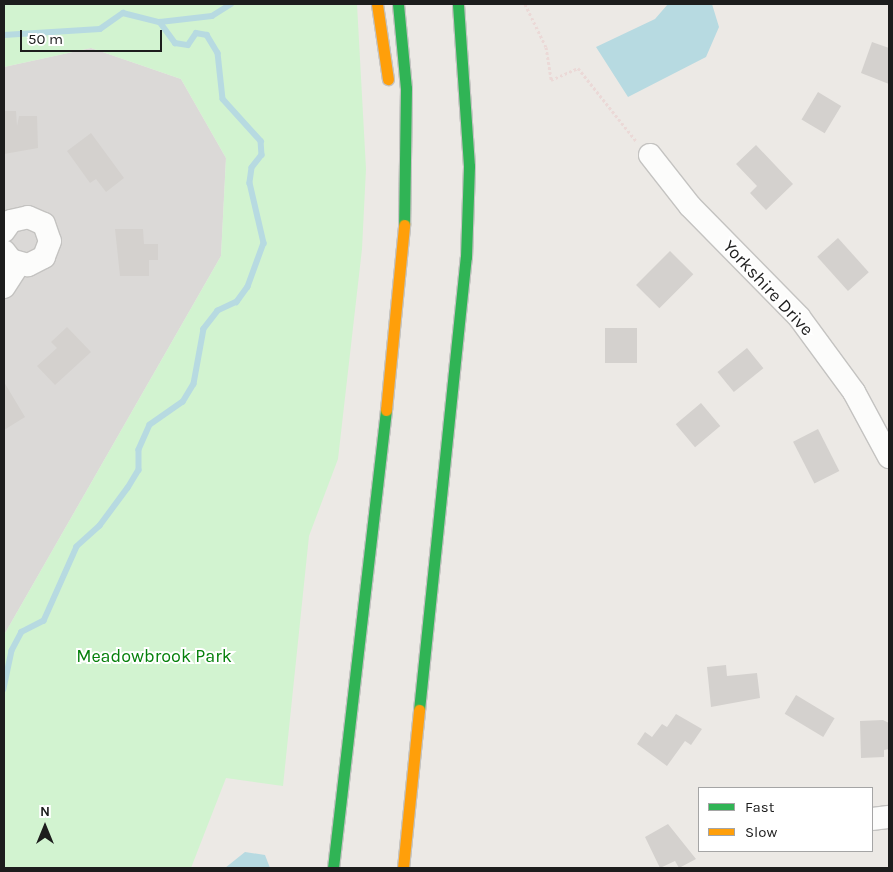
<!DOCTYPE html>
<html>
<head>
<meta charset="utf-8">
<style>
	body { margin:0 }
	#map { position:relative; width:893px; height:872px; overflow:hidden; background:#ece9e5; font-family:Karla,sans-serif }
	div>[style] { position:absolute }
	.residential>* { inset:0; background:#dbd9d7 }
	.park>* { inset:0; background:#d2f3d0 }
	.water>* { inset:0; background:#b7dae1 }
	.stream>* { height:5.5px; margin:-2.75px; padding:0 2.75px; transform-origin:2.75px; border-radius:2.75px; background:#b7dae1 }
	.building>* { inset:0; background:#d4d1ce; transform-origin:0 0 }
	.path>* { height:3px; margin-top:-1.5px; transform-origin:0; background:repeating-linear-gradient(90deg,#ebd9d7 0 2.5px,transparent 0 5px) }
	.roads { filter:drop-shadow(1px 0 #c4c3c1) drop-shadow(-1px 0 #c4c3c1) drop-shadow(0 1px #c4c3c1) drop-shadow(0 -1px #c4c3c1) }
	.street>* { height:22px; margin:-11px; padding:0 11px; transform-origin:11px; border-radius:11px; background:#fcfcfb }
	.fast>* { height:11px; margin:-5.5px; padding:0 5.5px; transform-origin:5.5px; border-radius:5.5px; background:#30b455 }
	.slow>* { height:11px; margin:-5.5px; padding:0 5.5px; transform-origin:5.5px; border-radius:5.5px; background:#ff9f0a }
	span { translate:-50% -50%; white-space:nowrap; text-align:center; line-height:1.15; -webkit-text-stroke:4px #fff; paint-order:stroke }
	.street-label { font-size:18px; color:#1d1d1d }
	.park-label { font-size:18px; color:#05800b }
	.frame { position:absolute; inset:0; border:5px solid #1d1d1d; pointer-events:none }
	.legend { position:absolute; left:698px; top:787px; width:175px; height:65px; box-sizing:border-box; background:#fff; border:1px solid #a5a5a5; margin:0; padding:6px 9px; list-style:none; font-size:15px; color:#1d1d1d }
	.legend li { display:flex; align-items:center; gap:10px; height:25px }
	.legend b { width:25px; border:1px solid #a5a5a5 }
	.north { position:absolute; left:20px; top:802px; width:50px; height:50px; -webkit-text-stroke:4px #fff; paint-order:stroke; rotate:0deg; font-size:14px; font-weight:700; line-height:20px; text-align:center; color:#1d1d1d }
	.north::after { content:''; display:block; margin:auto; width:18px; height:22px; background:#1d1d1d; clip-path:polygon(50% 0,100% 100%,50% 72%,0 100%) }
	.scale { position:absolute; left:20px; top:30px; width:142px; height:22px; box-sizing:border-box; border:2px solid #1d1d1d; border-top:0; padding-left:6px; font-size:15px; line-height:18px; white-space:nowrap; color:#1d1d1d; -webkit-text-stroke:4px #fff; paint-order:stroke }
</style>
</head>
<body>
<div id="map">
	<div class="residential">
		<div style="clip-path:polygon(91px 48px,181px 79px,226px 158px,221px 256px,4px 635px,4px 67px)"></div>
	</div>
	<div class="park">
		<div style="clip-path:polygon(4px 4px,357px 4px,366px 169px,362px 249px,338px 459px,309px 536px,283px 786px,226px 778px,191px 868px,4px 868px,4px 635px,221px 256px,226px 158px,181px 79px,91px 48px,4px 67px)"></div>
	</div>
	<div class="water">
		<div style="clip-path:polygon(668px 4px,712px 4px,719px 27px,706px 57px,628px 97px,596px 47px,655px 19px)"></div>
		<div style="clip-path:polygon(245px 852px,265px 855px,270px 868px,225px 868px)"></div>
	</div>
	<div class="stream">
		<div style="left:160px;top:22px;width:52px;rotate:-6.6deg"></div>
		<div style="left:212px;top:16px;width:22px;rotate:-32deg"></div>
		<div style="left:4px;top:35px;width:96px;rotate:-3.6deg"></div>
		<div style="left:100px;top:29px;width:28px;rotate:-35deg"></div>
		<div style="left:123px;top:13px;width:38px;rotate:14deg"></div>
		<div style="left:160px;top:22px;width:26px;rotate:54deg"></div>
		<div style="left:175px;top:43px;width:13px;rotate:9deg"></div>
		<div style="left:188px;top:45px;width:14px;rotate:-56deg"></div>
		<div style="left:196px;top:33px;width:11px;rotate:10deg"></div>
		<div style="left:207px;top:35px;width:21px;rotate:59deg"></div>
		<div style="left:218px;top:53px;width:46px;rotate:83.8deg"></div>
		<div style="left:223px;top:99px;width:57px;rotate:47.9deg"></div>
		<div style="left:261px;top:141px;width:14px;rotate:86deg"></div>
		<div style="left:262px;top:155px;width:16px;rotate:128deg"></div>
		<div style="left:252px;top:168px;width:15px;rotate:98deg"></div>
		<div style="left:250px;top:183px;width:62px;rotate:76.9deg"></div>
		<div style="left:264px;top:243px;width:47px;rotate:110deg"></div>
		<div style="left:248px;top:287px;width:19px;rotate:126deg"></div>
		<div style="left:237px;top:302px;width:21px;rotate:155deg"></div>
		<div style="left:218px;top:311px;width:23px;rotate:128deg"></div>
		<div style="left:204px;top:329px;width:56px;rotate:100.3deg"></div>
		<div style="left:194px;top:384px;width:21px;rotate:121deg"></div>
		<div style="left:183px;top:402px;width:40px;rotate:145.1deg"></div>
		<div style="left:150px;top:425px;width:27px;rotate:114deg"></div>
		<div style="left:139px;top:450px;width:20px;rotate:90deg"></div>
		<div style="left:139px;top:470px;width:21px;rotate:121deg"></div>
		<div style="left:128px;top:488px;width:47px;rotate:126.4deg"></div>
		<div style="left:100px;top:526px;width:31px;rotate:138deg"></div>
		<div style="left:77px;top:547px;width:81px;rotate:114deg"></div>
		<div style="left:44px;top:621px;width:25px;rotate:153deg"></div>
		<div style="left:22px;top:632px;width:21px;rotate:118deg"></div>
		<div style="left:12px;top:651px;width:39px;rotate:102deg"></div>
	</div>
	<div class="building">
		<div style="clip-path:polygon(872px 42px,889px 48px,889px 84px,861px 73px)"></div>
		<div style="left:818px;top:92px;width:27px;height:32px;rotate:31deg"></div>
		<div style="clip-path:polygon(4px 111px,16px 111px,17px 126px,19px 116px,37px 116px,38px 148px,4px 154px)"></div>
		<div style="clip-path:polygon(91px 133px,124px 178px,106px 192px,96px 179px,90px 183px,67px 151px)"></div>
		<div style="clip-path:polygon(756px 145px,793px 184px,766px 210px,750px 193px,757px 186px,736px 164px)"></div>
		<div style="clip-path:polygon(115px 229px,143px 229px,144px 244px,158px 244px,158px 260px,149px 260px,149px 276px,120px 276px)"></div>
		<div style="left:838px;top:238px;width:46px;height:28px;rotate:48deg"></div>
		<div style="left:670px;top:251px;width:33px;height:48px;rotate:45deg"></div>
		<div style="clip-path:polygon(67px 327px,91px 352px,55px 385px,37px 366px,57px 348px,51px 342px)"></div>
		<div style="left:605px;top:328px;width:32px;height:35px"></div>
		<div style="left:747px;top:348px;width:26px;height:38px;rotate:51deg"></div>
		<div style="clip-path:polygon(4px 382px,25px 417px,4px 430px)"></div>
		<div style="left:701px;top:403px;width:30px;height:33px;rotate:50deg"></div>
		<div style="left:818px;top:429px;width:47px;height:28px;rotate:63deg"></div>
		<div style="clip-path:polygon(726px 665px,727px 676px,757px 673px,760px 698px,711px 707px,707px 667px)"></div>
		<div style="left:796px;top:695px;width:45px;height:22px;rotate:31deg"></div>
		<div style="clip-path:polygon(676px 714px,702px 729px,691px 745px,685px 741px,667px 766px,637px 744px,645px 732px,652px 737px,662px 724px,667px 727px)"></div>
		<div style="clip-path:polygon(883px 720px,889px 723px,889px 749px,884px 750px,884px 757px,861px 758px,860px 721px)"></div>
		<div style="clip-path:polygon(668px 824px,696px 859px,679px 868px,675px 861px,660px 868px,645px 837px)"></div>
	</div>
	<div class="path">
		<div style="left:525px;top:4px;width:48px;rotate:64deg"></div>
		<div style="left:546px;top:47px;width:33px;rotate:81deg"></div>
		<div style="left:551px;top:80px;width:30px;rotate:-24deg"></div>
		<div style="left:578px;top:68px;width:93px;rotate:51.5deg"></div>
	</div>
	<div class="roads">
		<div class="street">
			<div style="left:650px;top:155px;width:65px;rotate:51.9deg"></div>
			<div style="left:690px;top:206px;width:156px;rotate:45.5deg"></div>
			<div style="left:799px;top:317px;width:93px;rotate:53.7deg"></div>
			<div style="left:854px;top:392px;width:74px;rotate:61.7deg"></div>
			<div style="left:4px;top:231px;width:12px;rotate:-55deg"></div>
			<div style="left:11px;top:221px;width:17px;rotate:-13deg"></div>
			<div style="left:28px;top:217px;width:17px;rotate:24deg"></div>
			<div style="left:44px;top:224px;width:18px;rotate:71deg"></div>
			<div style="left:50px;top:241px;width:17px;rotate:111deg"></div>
			<div style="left:44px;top:257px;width:18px;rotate:153deg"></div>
			<div style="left:28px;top:265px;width:18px;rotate:-164deg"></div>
			<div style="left:11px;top:260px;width:11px;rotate:-128deg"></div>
			<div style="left:4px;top:287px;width:27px;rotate:-57deg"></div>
			<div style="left:872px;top:819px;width:17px;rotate:-7deg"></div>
		</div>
		<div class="fast">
			<div style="left:398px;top:4px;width:84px;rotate:84.6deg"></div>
			<div style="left:406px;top:88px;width:137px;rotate:90.8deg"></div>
			<div style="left:419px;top:710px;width:455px;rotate:-84.1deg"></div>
			<div style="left:466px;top:257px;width:91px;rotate:-88.1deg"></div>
			<div style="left:469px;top:166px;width:162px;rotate:-93.9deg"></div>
			<div style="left:333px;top:868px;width:461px;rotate:-83.4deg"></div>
		</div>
		<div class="slow">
			<div style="left:377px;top:4px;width:76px;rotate:81.7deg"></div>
			<div style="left:386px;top:410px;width:186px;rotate:-84.4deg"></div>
			<div style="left:403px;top:868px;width:159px;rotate:-84.2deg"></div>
		</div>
	</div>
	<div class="street-label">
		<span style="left:768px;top:288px;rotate:47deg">Yorkshire Drive</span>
	</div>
	<div class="park-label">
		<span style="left:154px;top:656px">Meadowbrook Park</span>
	</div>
	<div class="frame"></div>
	<ul class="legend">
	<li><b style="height:6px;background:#30b455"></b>Fast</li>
	<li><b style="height:6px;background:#ff9f0a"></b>Slow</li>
	</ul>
	<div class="north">N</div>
	<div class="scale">50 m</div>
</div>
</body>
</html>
